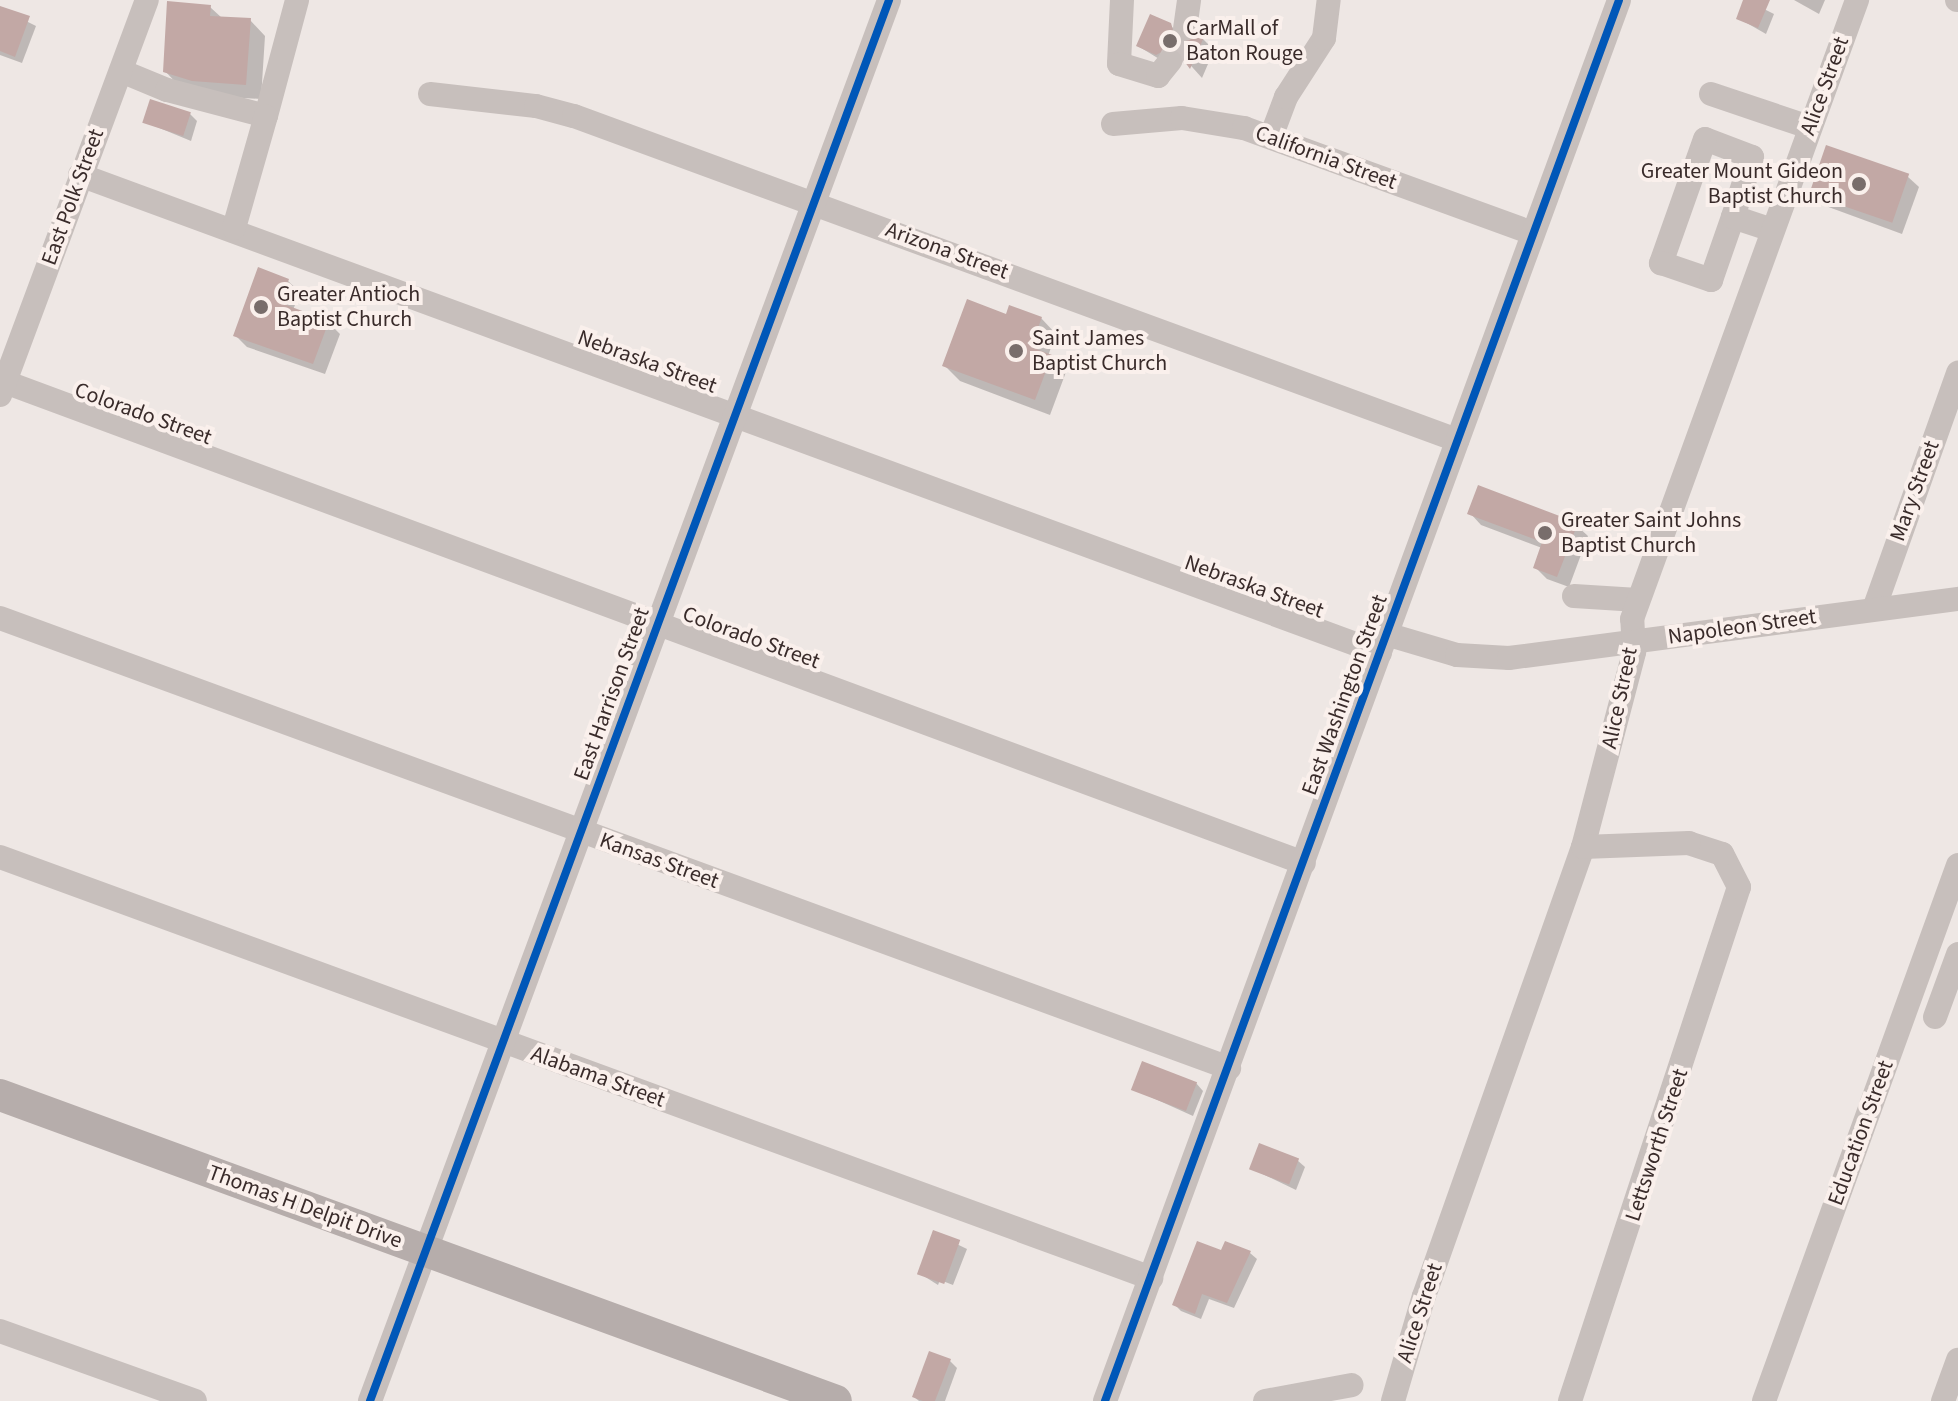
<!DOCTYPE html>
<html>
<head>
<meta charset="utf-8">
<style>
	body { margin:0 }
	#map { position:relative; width:1958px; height:1401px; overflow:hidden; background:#eee7e4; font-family:"Source Sans 3",sans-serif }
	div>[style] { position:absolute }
	.shadow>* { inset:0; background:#0003 }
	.building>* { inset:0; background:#c2a8a5; transform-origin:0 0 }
	.minor-tunnel>* { height:24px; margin-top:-12px; transform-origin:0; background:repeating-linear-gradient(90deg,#cac1bf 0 24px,transparent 0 36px) }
	.minor>* { height:24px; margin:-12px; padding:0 12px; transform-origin:12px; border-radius:12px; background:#c7bfbc }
	.major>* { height:32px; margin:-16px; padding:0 16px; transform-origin:16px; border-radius:16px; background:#b6adab }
	.cycleway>* { height:8px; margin:-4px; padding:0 4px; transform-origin:4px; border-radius:4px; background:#0057b8 }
	.dots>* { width:22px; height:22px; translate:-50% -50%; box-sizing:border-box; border:4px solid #faf0ec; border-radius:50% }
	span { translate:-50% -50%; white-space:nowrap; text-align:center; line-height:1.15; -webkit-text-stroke:8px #faf0ec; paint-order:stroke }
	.poi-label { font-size:22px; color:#392b2a }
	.left { translate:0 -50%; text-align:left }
	.right { translate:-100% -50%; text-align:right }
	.street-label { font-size:22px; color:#392b2a }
</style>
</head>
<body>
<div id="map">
	<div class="shadow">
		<div style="clip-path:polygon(1746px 0,1774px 14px,1766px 34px,1738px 18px)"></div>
		<div style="clip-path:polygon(1794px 0,1825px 0,1819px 14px)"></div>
		<div style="clip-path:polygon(210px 7px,222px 18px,250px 20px,265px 36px,261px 99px,209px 96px,180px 87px,165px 71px)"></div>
		<div style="clip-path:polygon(0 8px,36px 26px,22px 63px,0 55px)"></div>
		<div style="clip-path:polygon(1170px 24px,1183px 42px,1203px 39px,1214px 50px,1202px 78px,1184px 58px,1169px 65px,1138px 46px)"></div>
		<div style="clip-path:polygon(190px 114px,197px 121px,191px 141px,145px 122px)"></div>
		<div style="clip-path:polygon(1907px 176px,1919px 187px,1902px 234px,1823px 205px,1811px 194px)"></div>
		<div style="clip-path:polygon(288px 281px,300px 292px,293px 310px,328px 322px,340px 334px,325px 374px,247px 347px,235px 335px)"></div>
		<div style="clip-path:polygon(1007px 317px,1041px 318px,1056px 334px,1048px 356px,1066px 372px,1050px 415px,960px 381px,944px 365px)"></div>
		<div style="clip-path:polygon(1470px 513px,1576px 525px,1588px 536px,1569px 587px,1547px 579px,1535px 567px,1542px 548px,1481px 525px)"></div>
		<div style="clip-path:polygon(1196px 1083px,1203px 1091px,1193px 1116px,1133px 1089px)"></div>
		<div style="clip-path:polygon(1297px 1160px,1305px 1167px,1296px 1190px,1252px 1169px)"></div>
		<div style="clip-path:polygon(934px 1233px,967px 1249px,953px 1285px,940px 1280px,938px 1285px,919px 1273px)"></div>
		<div style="clip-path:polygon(1222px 1253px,1250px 1253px,1257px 1259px,1234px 1308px,1209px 1299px,1201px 1319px,1181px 1311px,1175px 1305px)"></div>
		<div style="clip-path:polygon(950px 1361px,957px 1368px,945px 1401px,919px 1401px,914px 1397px)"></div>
	</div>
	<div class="building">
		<div style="clip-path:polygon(1743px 0,1770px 0,1758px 28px,1736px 19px)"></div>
		<div style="clip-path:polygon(167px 1px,211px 5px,210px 16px,251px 18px,246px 85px,192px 81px,163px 72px)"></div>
		<div style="clip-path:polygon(0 6px,30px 16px,15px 57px,0 51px)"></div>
		<div style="clip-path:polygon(1150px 14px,1171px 23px,1176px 41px,1204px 37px,1190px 69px,1173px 46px,1156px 55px,1136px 46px)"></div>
		<div style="left:150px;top:99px;width:43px;height:25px;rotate:18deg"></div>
		<div style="left:1826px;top:145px;width:88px;height:52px;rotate:19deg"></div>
		<div style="clip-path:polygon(258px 267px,289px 279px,281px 303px,329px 321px,313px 364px,233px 336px)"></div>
		<div style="clip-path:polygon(967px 299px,1006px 314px,1009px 305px,1042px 317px,1031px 347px,1052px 355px,1035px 400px,942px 366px)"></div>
		<div style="clip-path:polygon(1478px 485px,1578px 523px,1557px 577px,1533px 568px,1542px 542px,1467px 514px)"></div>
		<div style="left:1142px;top:1061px;width:59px;height:31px;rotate:21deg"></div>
		<div style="left:1259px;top:1143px;width:43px;height:28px;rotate:21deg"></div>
		<div style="left:933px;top:1230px;width:29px;height:47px;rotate:20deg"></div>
		<div style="clip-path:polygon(1197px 1241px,1221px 1250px,1225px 1241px,1251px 1251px,1227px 1303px,1202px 1294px,1195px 1314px,1172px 1305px)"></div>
		<div style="clip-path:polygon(929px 1351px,951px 1359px,935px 1401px,923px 1401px,912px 1397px)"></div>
	</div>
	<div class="minor-tunnel">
		<div style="left:1170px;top:61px;width:35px;rotate:-65deg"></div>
	</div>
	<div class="minor">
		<div style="left:1122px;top:0;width:64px;rotate:92.7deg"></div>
		<div style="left:1119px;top:64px;width:41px;rotate:17.1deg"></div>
		<div style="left:1158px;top:76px;width:19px;rotate:-51deg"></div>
		<div style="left:1957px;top:0;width:1px"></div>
		<div style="left:1185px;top:29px;width:29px;rotate:-82deg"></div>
		<div style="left:121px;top:71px;width:50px;rotate:22.4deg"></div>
		<div style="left:167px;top:90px;width:102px;rotate:14.7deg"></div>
		<div style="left:266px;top:116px;width:120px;rotate:-75deg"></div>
		<div style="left:430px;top:94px;width:107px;rotate:6.5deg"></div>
		<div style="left:536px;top:106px;width:39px;rotate:15deg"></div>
		<div style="left:574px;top:116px;width:941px;rotate:20.15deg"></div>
		<div style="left:1711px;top:94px;width:103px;rotate:18.6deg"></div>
		<div style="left:1113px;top:124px;width:69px;rotate:-5deg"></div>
		<div style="left:1182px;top:118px;width:63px;rotate:9.2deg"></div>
		<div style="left:1244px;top:128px;width:307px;rotate:20deg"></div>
		<div style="left:1271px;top:137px;width:43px;rotate:-69.4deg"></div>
		<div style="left:1286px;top:97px;width:70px;rotate:-57.2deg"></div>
		<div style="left:1324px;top:38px;width:38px;rotate:-83deg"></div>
		<div style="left:80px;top:175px;width:1385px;rotate:20.19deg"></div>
		<div style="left:1733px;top:217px;width:63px;rotate:-72.4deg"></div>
		<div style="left:1752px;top:157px;width:50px;rotate:-159deg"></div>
		<div style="left:1705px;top:139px;width:132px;rotate:109.5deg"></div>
		<div style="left:1661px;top:263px;width:53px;rotate:18.8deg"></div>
		<div style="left:1711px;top:280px;width:67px;rotate:-70.8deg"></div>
		<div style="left:1733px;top:217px;width:41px;rotate:18.4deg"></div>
		<div style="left:234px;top:228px;width:116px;rotate:-74.1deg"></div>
		<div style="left:5px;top:382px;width:1385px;rotate:20.32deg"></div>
		<div style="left:0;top:395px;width:421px;rotate:-69.6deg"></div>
		<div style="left:1574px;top:596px;width:64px;rotate:3.6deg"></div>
		<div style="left:1874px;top:609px;width:251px;rotate:-70.4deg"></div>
		<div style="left:0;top:618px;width:1309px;rotate:20.11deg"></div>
		<div style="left:1386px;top:634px;width:74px;rotate:16.5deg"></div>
		<div style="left:1457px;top:655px;width:52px;rotate:3.3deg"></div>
		<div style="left:1509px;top:658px;width:453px;rotate:-7.5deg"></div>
		<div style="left:0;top:857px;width:1226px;rotate:20.09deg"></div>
		<div style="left:1935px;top:1017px;width:67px;rotate:-69.9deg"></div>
		<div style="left:0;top:1331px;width:207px;rotate:19.7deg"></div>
		<div style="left:370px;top:1401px;width:1494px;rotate:-69.67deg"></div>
		<div style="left:1105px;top:1401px;width:1492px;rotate:-69.85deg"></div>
		<div style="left:1265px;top:1401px;width:88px;rotate:-10.4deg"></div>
		<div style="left:1393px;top:1401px;width:109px;rotate:-73.6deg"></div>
		<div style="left:1424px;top:1296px;width:476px;rotate:-70.5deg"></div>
		<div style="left:1583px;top:847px;width:202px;rotate:-75.3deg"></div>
		<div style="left:1634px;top:652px;width:33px;rotate:-93deg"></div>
		<div style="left:1632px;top:619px;width:659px;rotate:-70.02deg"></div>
		<div style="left:1570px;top:1401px;width:541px;rotate:-71.8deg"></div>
		<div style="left:1739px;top:887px;width:37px;rotate:-117deg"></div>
		<div style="left:1722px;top:854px;width:35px;rotate:-162deg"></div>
		<div style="left:1689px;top:843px;width:106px;rotate:177.8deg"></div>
		<div style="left:1764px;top:1401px;width:570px;rotate:-70.1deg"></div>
		<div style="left:1943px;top:1401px;width:44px;rotate:-69.9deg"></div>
	</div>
	<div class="major">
		<div style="left:0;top:1095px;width:890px;rotate:20.1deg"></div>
	</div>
	<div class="cycleway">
		<div style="left:370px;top:1401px;width:1494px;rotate:-69.67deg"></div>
		<div style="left:1105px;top:1401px;width:1492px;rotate:-69.85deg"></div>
	</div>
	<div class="dots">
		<div style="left:1170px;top:41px;background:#786d6b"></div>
		<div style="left:1859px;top:184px;background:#786d6b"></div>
		<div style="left:261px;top:307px;background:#786d6b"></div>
		<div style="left:1016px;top:351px;background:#786d6b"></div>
		<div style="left:1545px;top:533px;background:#786d6b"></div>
	</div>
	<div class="poi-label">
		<span class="left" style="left:1186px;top:41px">CarMall of<br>Baton Rouge</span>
		<span class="right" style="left:1843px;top:184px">Greater Mount Gideon<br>Baptist Church</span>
		<span class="left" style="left:277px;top:307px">Greater Antioch<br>Baptist Church</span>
		<span class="left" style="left:1032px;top:351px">Saint James<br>Baptist Church</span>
		<span class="left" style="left:1561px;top:533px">Greater Saint Johns<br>Baptist Church</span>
	</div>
	<div class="street-label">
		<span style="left:1825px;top:86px;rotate:-70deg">Alice Street</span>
		<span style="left:1326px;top:158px;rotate:20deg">California Street</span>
		<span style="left:73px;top:197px;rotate:-70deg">East Polk Street</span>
		<span style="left:947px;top:251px;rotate:20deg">Arizona Street</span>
		<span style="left:647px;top:362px;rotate:20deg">Nebraska Street</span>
		<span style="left:143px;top:414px;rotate:20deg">Colorado Street</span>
		<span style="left:1915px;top:491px;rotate:-70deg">Mary Street</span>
		<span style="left:1254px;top:587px;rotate:20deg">Nebraska Street</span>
		<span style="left:1742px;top:627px;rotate:-8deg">Napoleon Street</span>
		<span style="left:751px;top:638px;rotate:20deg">Colorado Street</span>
		<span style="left:612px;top:694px;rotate:-70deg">East Harrison Street</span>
		<span style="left:1345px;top:695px;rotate:-70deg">East Washington Street</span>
		<span style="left:1620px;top:698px;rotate:-78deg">Alice Street</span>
		<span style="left:659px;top:861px;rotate:20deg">Kansas Street</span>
		<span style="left:598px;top:1077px;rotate:20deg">Alabama Street</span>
		<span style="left:1861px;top:1133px;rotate:-70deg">Education Street</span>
		<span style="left:1657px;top:1145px;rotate:-72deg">Lettsworth Street</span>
		<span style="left:305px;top:1207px;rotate:20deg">Thomas H Delpit Drive</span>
		<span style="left:1420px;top:1313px;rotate:-72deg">Alice Street</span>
	</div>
</div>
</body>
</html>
